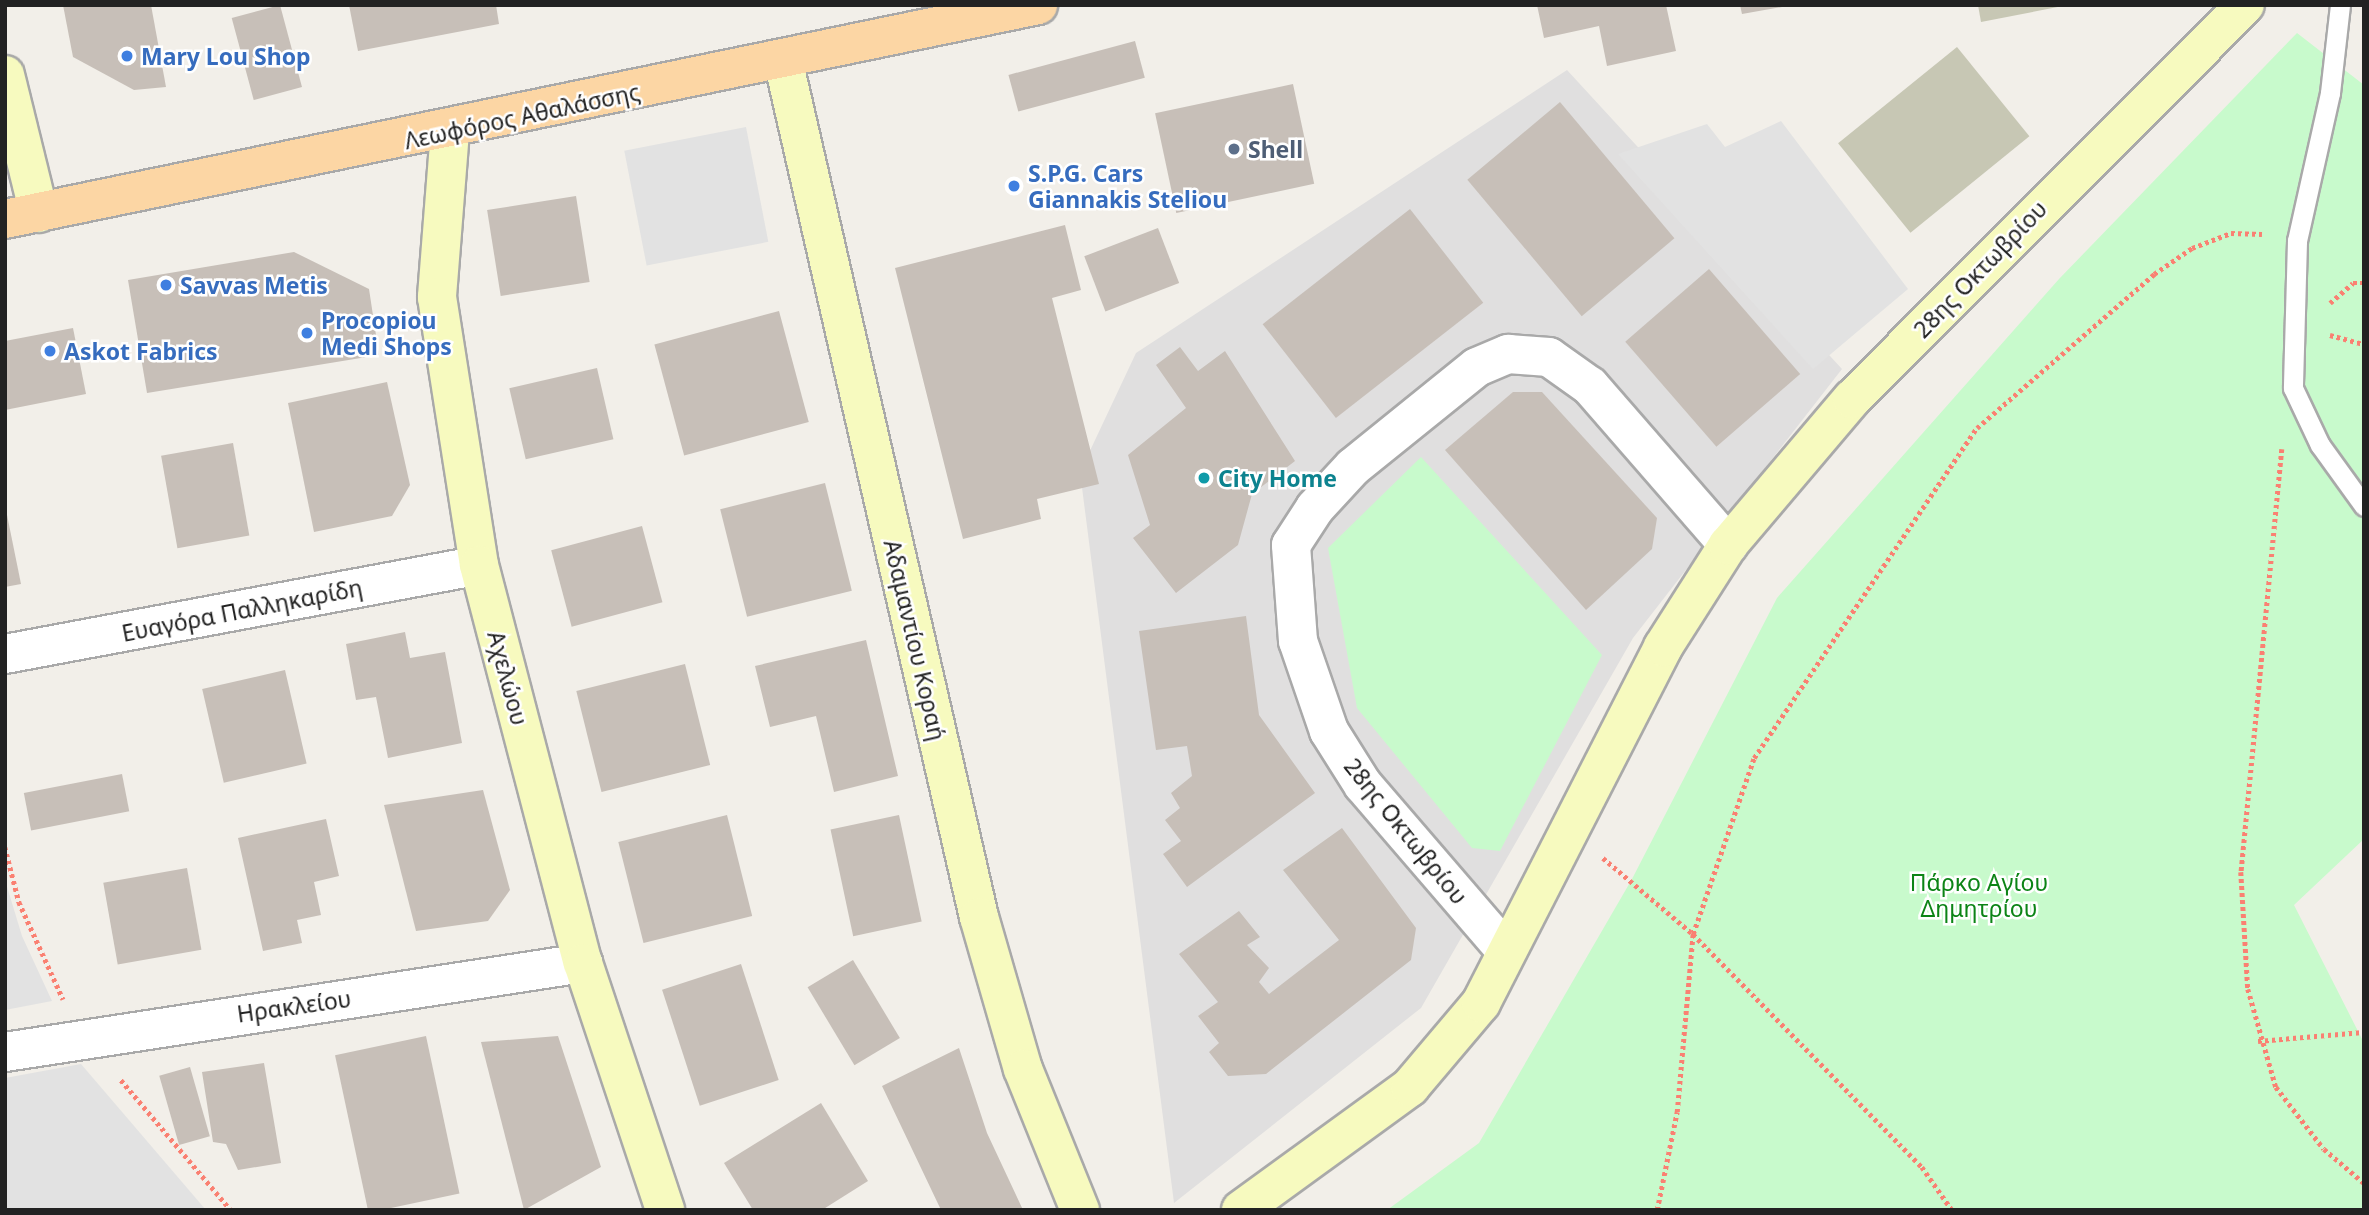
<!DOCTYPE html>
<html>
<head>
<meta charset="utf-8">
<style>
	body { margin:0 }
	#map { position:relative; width:2369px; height:1215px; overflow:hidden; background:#f2efe9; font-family:"Noto Sans",sans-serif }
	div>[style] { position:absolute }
	.residential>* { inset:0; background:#e0dfdf }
	.construction>* { inset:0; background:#c7c7b4; transform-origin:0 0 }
	.park>* { inset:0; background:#c8facc }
	.parking>* { inset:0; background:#e2e2e2; transform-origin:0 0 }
	.building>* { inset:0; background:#c7bfb8; transform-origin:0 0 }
	.path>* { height:4.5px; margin-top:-2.25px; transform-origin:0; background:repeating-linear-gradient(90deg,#fa8072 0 3.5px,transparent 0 7px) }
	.roads { filter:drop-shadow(2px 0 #a9a9a9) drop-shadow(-2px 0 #a9a9a9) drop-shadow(0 2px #a9a9a9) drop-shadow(0 -2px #a9a9a9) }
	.lane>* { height:19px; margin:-9.5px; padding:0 9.5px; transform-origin:9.5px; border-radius:9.5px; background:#fff }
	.street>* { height:38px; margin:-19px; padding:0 19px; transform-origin:19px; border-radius:19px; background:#fff }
	.secondary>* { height:38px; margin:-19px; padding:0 19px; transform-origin:19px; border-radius:19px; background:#f7fabf }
	.primary>* { height:38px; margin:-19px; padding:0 19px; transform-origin:19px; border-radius:19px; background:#fcd6a4 }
	.dots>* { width:19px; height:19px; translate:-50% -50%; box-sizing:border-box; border:4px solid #fff; border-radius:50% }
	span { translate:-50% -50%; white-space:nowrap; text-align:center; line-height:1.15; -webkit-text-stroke:5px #fff; paint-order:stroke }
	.shop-label { font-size:23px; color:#366cbe; font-weight:700 }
	.left { translate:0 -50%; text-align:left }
	.street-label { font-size:23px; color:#222 }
	.service-label { font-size:23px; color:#4e5e75; font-weight:700 }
	.culture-label { font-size:23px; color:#0d838f; font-weight:700 }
	.park-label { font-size:23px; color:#0c8416 }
	.frame { position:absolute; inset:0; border:7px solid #222; pointer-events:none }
</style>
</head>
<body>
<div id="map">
	<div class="residential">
		<div style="clip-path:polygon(1567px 70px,1842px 369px,1633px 638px,1421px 1008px,1174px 1203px,1080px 472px,1136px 353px)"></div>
	</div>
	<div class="construction">
		<div style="clip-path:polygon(1978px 5px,2068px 5px,1981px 22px)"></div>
		<div style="left:1957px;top:47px;width:115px;height:153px;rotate:51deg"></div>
	</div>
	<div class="park">
		<div style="clip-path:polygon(2297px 33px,2364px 85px,2364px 839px,2294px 905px,2364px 1043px,2364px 1210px,1387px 1210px,1479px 1143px,1632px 879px,1777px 598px,2059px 279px)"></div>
		<div style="clip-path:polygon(1421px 457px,1602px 655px,1500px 851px,1472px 848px,1357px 708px,1328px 548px)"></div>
	</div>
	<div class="parking">
		<div style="clip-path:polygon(1781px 121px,1908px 289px,1813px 369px,1618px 154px,1707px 124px,1725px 147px)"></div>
		<div style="left:746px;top:127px;width:117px;height:124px;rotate:79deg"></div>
		<div style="clip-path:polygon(5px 880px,22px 936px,52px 1001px,5px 1010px)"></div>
		<div style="clip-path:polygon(81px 1064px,206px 1210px,5px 1210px,5px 1078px)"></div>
	</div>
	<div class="building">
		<div style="clip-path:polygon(63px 5px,151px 5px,166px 87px,134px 90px,73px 57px)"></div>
		<div style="left:280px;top:5px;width:85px;height:50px;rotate:75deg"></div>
		<div style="clip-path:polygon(349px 5px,496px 5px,499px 24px,358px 51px)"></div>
		<div style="clip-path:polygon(1537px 5px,1666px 5px,1676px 51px,1607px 66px,1599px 26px,1544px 38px)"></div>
		<div style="clip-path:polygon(1740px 5px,1782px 5px,1782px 7px,1742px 14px)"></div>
		<div style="left:1135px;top:41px;width:38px;height:131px;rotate:75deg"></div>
		<div style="left:1293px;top:84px;width:102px;height:141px;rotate:78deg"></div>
		<div style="left:1560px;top:102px;width:178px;height:121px;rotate:50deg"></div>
		<div style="left:576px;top:196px;width:87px;height:90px;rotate:81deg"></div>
		<div style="left:1410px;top:209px;width:119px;height:187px;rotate:52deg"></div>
		<div style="clip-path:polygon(1065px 225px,1081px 290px,1052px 298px,1099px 484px,1037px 499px,1041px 519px,963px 539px,895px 268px)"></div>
		<div style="left:1158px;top:228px;width:59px;height:79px;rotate:69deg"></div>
		<div style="clip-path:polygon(294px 252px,369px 289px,379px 355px,147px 393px,128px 280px)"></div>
		<div style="left:1709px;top:269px;width:139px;height:111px;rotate:49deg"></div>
		<div style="left:779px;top:311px;width:115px;height:129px;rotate:75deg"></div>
		<div style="clip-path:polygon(73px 328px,86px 394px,5px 410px,5px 341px)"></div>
		<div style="clip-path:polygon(1180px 347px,1198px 371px,1225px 351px,1295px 461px,1252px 494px,1238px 545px,1176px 593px,1133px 538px,1150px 525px,1128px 455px,1186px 408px,1156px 365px)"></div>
		<div style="left:597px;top:368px;width:73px;height:90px;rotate:77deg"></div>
		<div style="clip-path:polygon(387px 382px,410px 485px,392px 516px,314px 532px,288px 403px)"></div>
		<div style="clip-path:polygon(1513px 392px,1542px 392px,1657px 518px,1652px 549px,1586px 610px,1445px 450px)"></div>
		<div style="left:233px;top:443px;width:94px;height:73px;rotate:80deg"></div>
		<div style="left:825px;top:483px;width:111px;height:108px;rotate:76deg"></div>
		<div style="clip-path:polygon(5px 505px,21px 584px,5px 587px)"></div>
		<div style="left:642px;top:526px;width:79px;height:94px;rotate:75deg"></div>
		<div style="clip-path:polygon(1246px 616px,1259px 715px,1315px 793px,1187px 887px,1163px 854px,1181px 841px,1165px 820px,1180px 808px,1171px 793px,1192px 776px,1187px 746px,1156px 750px,1139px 631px)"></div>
		<div style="clip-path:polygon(405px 632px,410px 658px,445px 652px,462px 743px,388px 758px,376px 697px,356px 700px,346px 644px)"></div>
		<div style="clip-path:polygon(866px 640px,898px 776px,834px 792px,816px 716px,770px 727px,755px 666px)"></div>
		<div style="left:685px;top:664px;width:104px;height:112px;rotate:76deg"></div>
		<div style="left:285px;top:670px;width:96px;height:85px;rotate:77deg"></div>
		<div style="left:122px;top:774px;width:38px;height:100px;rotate:79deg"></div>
		<div style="clip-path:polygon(483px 790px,510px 890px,488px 921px,416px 931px,384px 805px)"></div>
		<div style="left:727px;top:815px;width:104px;height:112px;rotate:76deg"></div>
		<div style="left:899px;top:815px;width:109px;height:70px;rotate:78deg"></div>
		<div style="clip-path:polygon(326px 819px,339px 876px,314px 882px,321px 915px,297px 920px,302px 943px,263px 951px,238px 838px)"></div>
		<div style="clip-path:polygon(1342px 828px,1416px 928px,1411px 960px,1266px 1074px,1228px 1076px,1209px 1052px,1219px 1043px,1198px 1016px,1218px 1002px,1179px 954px,1239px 911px,1260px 937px,1247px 945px,1269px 968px,1259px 982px,1269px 994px,1339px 940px,1283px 870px)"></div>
		<div style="left:187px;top:868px;width:83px;height:85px;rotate:80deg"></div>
		<div style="left:853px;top:960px;width:91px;height:53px;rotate:59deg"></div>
		<div style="left:741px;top:964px;width:122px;height:83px;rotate:72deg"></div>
		<div style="left:426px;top:1036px;width:161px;height:93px;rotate:78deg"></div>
		<div style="clip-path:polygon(558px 1036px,601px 1167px,524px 1210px,481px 1042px)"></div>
		<div style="clip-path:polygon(959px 1048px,987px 1133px,1023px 1210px,941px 1210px,882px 1086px)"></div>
		<div style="clip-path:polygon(264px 1063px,281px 1163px,238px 1170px,226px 1144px,213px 1142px,202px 1072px)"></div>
		<div style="left:190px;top:1067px;width:72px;height:32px;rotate:74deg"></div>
		<div style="clip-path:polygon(821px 1103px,868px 1181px,822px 1210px,753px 1210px,724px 1163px)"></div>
	</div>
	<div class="path">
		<div style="left:2330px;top:303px;width:30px;rotate:-41deg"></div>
		<div style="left:2353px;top:283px;width:11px"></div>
		<div style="left:2330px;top:335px;width:35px;rotate:15deg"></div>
		<div style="left:2282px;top:449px;width:425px;rotate:95.5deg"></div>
		<div style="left:2241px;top:872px;width:117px;rotate:86.6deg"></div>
		<div style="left:2248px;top:989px;width:102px;rotate:74.1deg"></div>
		<div style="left:2276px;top:1087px;width:78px;rotate:52.3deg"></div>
		<div style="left:2324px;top:1149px;width:52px;rotate:40.4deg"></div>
		<div style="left:5px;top:847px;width:57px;rotate:75.7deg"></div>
		<div style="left:19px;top:902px;width:107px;rotate:65.6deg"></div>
		<div style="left:1603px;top:858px;width:118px;rotate:40.2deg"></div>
		<div style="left:1693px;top:934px;width:327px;rotate:45.5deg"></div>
		<div style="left:1922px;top:1167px;width:52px;rotate:55.1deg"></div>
		<div style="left:2258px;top:1041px;width:106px;rotate:-4.9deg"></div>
		<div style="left:121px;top:1080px;width:170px;rotate:49.8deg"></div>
		<div style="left:1657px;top:1210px;width:100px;rotate:-78.5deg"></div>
		<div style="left:1677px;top:1112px;width:179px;rotate:-84.9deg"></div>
		<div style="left:1693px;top:934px;width:186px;rotate:-70.9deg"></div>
		<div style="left:1754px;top:758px;width:398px;rotate:-56deg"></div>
		<div style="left:1977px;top:428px;width:235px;rotate:-41deg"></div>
		<div style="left:2154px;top:274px;width:46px;rotate:-34.4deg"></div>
		<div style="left:2192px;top:248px;width:42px;rotate:-21deg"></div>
		<div style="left:2231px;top:233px;width:31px;rotate:2deg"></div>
	</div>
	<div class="roads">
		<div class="lane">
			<div style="left:2340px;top:5px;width:89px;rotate:96.5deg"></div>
			<div style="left:2330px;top:93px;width:152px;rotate:102.6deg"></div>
			<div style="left:2297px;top:241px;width:147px;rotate:91.6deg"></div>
			<div style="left:2293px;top:388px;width:63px;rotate:64.7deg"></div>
			<div style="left:2320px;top:445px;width:75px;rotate:54.2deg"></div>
		</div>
		<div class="street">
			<div style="left:5px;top:654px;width:482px;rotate:-10.6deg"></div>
			<div style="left:1506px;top:951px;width:219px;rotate:-130.7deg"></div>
			<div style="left:1363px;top:785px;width:64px;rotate:-122.2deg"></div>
			<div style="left:1329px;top:731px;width:95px;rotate:-109deg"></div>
			<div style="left:1298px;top:641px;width:96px;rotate:-94.2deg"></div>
			<div style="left:1291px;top:545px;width:44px;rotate:-57deg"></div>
			<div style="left:1315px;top:508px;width:56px;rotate:-47.2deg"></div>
			<div style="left:1353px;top:467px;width:159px;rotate:-38.9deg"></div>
			<div style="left:1477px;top:367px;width:34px;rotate:-23deg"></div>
			<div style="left:1508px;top:354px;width:41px;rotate:4.2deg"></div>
			<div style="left:1549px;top:357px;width:50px;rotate:35.3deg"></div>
			<div style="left:1590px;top:386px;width:211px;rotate:49deg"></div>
			<div style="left:5px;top:1052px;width:585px;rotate:-8.75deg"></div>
		</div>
		<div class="secondary">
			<div style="left:783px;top:60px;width:879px;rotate:77.12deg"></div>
			<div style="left:979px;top:917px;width:158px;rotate:73.9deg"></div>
			<div style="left:1023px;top:1069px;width:152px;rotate:68deg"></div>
			<div style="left:5px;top:75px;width:142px;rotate:76.2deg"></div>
			<div style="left:450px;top:131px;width:167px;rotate:94.5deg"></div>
			<div style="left:437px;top:297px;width:271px;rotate:81.1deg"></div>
			<div style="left:479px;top:565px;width:411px;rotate:75.4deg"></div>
			<div style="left:583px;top:963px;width:260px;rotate:71.6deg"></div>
			<div style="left:1241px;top:1210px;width:209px;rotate:-36deg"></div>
			<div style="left:1410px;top:1087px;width:110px;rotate:-49.8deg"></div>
			<div style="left:1481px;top:1003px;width:400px;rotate:-62.9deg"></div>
			<div style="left:1663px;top:647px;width:121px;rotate:-57.5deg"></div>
			<div style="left:1728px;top:545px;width:192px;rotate:-49.7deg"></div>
			<div style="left:1852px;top:399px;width:556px;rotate:-45.07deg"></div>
		</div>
		<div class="primary">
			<div style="left:5px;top:219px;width:1055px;rotate:-11.7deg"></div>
		</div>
	</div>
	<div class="dots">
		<div style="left:127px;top:56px;background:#3f7fe0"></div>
		<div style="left:1234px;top:149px;background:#5c6f8a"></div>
		<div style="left:1014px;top:186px;background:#3f7fe0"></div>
		<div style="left:166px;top:285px;background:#3f7fe0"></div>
		<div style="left:307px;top:333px;background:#3f7fe0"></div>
		<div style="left:50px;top:351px;background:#3f7fe0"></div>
		<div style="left:1204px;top:478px;background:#0f9aa8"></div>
	</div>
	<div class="shop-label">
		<span class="left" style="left:141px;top:56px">Mary Lou Shop</span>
		<span class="left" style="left:1028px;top:186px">S.P.G. Cars<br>Giannakis Steliou</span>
		<span class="left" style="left:180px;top:285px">Savvas Metis</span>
		<span class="left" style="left:321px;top:333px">Procopiou<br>Medi Shops</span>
		<span class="left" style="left:64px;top:351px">Askot Fabrics</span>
	</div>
	<div class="street-label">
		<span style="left:522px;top:116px;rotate:-12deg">Λεωφόρος Αθαλάσσης</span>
		<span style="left:1980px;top:269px;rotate:-46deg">28ης Οκτωβρίου</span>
		<span style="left:242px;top:610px;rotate:-11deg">Ευαγόρα Παλληκαρίδη</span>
		<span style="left:915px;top:640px;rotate:77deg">Αδαμαντίου Κοραή</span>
		<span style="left:508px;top:678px;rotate:75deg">Αχελώου</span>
		<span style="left:1406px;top:831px;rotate:51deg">28ης Οκτωβρίου</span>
		<span style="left:294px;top:1006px;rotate:-8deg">Ηρακλείου</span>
	</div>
	<div class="service-label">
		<span class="left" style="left:1248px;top:149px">Shell</span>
	</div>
	<div class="culture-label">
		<span class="left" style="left:1218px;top:478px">City Home</span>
	</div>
	<div class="park-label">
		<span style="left:1979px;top:895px">Πάρκο Αγίου<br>Δημητρίου</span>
	</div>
	<div class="frame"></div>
</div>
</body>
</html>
